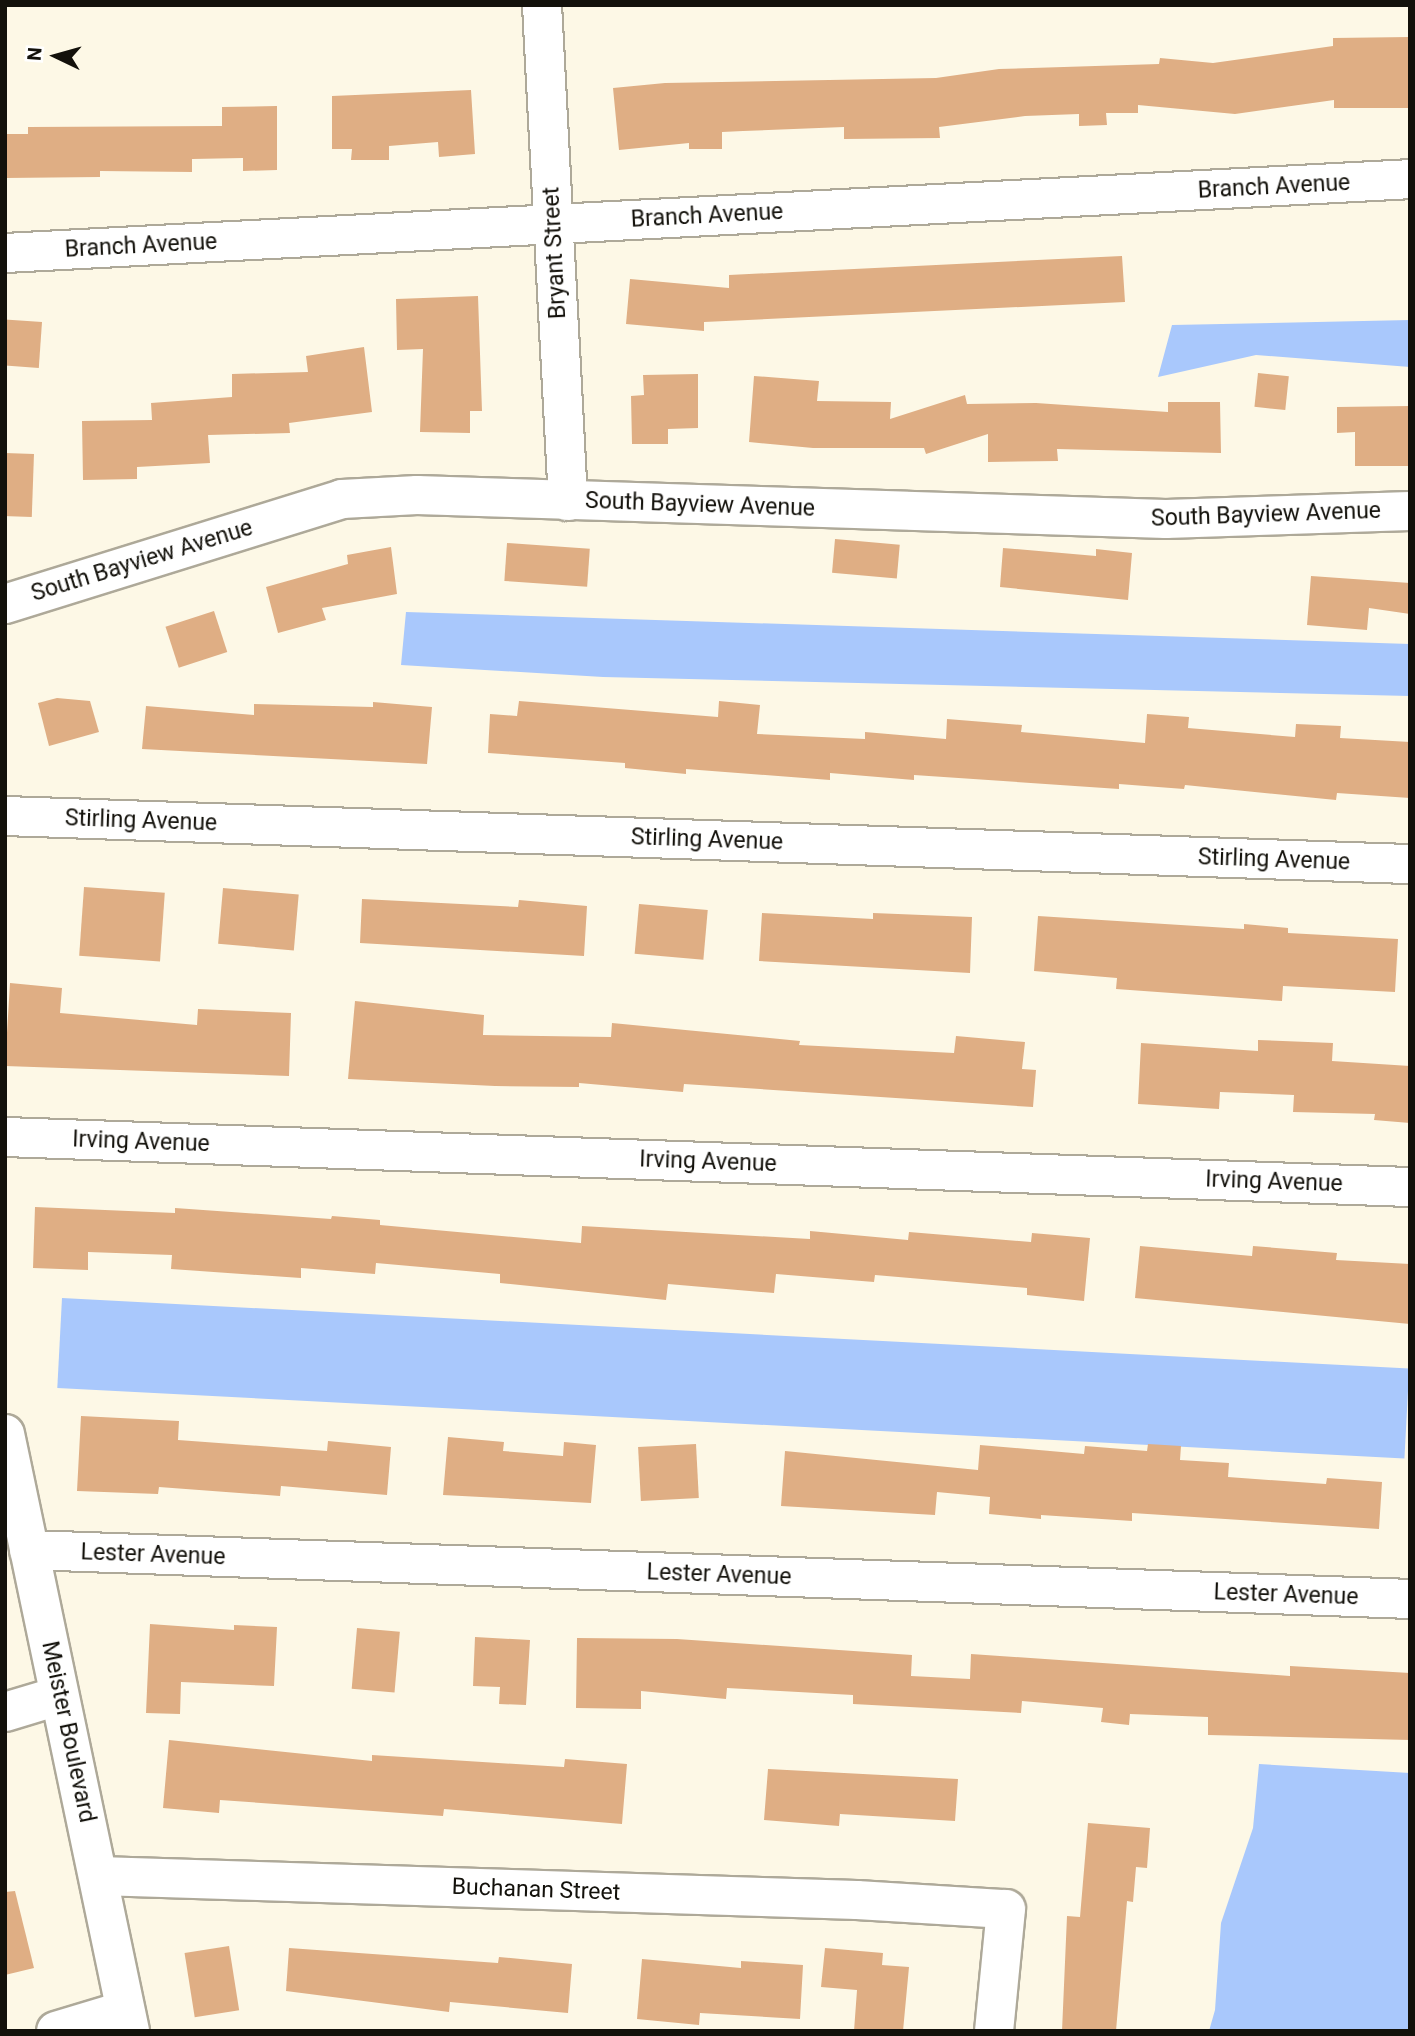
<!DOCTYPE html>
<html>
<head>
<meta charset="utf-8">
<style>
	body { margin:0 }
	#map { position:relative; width:1415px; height:2036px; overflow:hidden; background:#fdf8e6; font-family:Roboto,sans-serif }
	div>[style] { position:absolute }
	.water>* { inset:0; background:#a9c8fc; transform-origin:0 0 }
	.building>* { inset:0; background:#dfae84; transform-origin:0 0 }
	.roads { filter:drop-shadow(2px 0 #aea999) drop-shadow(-2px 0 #aea999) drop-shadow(0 2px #aea999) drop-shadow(0 -2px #aea999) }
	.minor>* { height:38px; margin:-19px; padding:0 19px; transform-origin:19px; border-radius:19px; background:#fff }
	span { translate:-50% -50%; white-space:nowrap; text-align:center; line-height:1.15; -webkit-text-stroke:6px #fff; paint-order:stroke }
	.street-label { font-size:23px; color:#13110b }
	.frame { position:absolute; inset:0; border:7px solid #13110b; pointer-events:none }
	.north { position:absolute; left:21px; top:21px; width:70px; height:70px; -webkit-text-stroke:5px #fff; paint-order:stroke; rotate:275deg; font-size:19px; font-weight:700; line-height:28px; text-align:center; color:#13110b }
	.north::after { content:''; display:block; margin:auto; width:24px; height:32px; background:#13110b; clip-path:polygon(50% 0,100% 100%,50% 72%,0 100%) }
</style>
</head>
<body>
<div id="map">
	<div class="water">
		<div style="clip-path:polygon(1410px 320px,1410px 367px,1256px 355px,1158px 377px,1172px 325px)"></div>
		<div style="clip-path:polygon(406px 612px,1410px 644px,1410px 696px,603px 677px,401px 665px)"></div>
		<div style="left:62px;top:1298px;width:1349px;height:90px;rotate:3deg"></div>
		<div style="clip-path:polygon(1259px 1764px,1410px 1773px,1410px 2031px,1209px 2031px,1215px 2010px,1221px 1923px,1253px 1828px)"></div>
	</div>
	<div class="building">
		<div style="clip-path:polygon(1410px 37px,1410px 108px,1334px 108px,1334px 100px,1235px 114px,1138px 105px,1138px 113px,1106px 113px,1107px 125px,1079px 126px,1079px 114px,1025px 116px,939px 127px,940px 138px,844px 139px,844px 127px,743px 131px,722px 132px,722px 149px,689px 149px,689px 143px,619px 150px,613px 88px,665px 83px,936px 78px,999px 69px,1159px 64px,1160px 58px,1213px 63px,1333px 46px,1333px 38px)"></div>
		<div style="clip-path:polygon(471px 90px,475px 154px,439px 157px,438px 142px,389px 146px,389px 160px,351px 160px,352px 149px,332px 149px,332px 96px)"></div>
		<div style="clip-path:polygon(277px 106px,277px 170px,243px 171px,243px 158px,192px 159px,192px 172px,100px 171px,100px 177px,5px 178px,5px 134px,28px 134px,28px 127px,222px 126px,222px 107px)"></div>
		<div style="clip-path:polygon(1122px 256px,1125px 302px,704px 322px,704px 331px,626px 324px,630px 279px,729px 288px,729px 275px)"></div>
		<div style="clip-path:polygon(478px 296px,482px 411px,470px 411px,470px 433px,420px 432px,423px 349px,397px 350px,396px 299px)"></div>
		<div style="left:42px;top:322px;width:46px;height:37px;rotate:94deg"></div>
		<div style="clip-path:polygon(364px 347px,372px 412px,289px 423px,290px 433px,208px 435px,210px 463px,137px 467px,137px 479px,83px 480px,82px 421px,152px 420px,151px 403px,232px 397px,232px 374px,308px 372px,306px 356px)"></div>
		<div style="left:1258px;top:373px;width:31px;height:34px;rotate:6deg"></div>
		<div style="clip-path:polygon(698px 374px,698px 428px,668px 429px,668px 444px,632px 444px,631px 396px,644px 395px,643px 375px)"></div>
		<div style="clip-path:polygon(754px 376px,819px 381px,817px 401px,891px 402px,890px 419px,965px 395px,967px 404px,1036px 403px,1168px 412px,1168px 402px,1220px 402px,1221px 453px,1057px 449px,1058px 461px,988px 462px,988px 434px,926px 454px,924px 448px,813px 448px,749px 442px)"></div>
		<div style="clip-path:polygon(1410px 406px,1410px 466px,1355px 466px,1355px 432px,1337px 433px,1337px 407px)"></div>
		<div style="left:5px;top:453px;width:29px;height:63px;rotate:2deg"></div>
		<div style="left:835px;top:539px;width:65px;height:34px;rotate:5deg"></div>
		<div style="left:507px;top:543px;width:83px;height:38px;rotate:4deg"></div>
		<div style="clip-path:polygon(391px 547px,397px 594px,322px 608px,326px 620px,278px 633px,266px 587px,348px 564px,347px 555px)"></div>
		<div style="clip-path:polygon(1003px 548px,1096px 556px,1096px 549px,1132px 553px,1128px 600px,1000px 587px)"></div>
		<div style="clip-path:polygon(1311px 576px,1410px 583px,1410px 614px,1369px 608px,1367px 630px,1307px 625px)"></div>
		<div style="left:214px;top:611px;width:43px;height:51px;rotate:72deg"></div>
		<div style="clip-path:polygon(57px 698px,90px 701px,99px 732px,49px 746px,38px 703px)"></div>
		<div style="clip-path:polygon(519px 701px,718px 717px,719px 701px,760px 705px,757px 734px,865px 739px,865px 732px,946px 739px,947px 719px,1022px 725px,1021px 732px,1145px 743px,1147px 714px,1189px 717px,1188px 728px,1295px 737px,1296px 724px,1341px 726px,1340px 738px,1410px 742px,1410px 798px,1337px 793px,1336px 800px,1185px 785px,1184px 789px,1119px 784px,1119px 789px,914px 775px,914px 780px,830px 773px,830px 780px,686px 769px,686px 774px,625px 768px,625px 763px,488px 753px,490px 714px,517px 716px)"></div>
		<div style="clip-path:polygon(373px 702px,432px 707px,427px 764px,142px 749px,146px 706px,254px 715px,254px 704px,373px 707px)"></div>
		<div style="left:84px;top:887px;width:81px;height:69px;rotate:4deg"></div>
		<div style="left:223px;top:888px;width:76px;height:56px;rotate:5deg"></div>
		<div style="clip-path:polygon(362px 899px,518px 907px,519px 900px,587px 906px,584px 956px,360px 943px)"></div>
		<div style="left:639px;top:904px;width:69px;height:50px;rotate:5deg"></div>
		<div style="clip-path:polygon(762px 913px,873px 919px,873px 913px,972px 917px,970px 973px,759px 961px)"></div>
		<div style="clip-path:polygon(1038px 916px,1244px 929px,1244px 924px,1288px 928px,1288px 933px,1398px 939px,1395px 992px,1283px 986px,1282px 1001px,1116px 989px,1117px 978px,1034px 971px)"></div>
		<div style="clip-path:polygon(10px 983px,62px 988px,60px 1013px,197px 1025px,198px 1009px,291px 1013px,289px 1076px,5px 1066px)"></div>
		<div style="clip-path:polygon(355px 1001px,484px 1015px,483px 1035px,611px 1037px,612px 1023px,800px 1041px,799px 1045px,954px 1053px,956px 1036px,1025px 1042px,1022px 1069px,1036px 1070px,1033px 1107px,684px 1084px,683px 1092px,579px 1083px,579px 1087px,495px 1086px,348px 1079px)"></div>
		<div style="clip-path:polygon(1258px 1040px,1333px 1043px,1332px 1061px,1410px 1066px,1410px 1123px,1374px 1120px,1375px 1114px,1293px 1112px,1294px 1095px,1220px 1092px,1219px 1109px,1138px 1104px,1141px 1043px,1258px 1051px)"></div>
		<div style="clip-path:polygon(35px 1207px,175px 1213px,175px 1208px,331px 1219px,332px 1216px,380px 1220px,380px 1225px,581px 1243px,582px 1226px,810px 1239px,810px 1231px,908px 1240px,909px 1232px,1031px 1242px,1032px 1233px,1090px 1238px,1084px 1301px,1027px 1295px,1027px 1288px,875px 1275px,874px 1282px,776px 1274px,774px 1293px,668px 1284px,666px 1300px,500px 1283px,500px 1274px,376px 1263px,375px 1274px,301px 1268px,301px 1278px,171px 1269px,172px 1255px,88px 1252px,88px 1270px,33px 1268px)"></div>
		<div style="clip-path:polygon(1140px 1246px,1252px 1256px,1253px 1246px,1337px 1253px,1336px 1260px,1410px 1264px,1410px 1324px,1135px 1298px)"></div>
		<div style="clip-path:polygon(81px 1416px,179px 1421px,178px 1440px,327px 1451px,328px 1441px,391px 1447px,387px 1495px,281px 1486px,280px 1496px,159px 1487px,158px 1494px,77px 1491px)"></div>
		<div style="clip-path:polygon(448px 1437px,504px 1442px,503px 1451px,563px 1456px,564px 1442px,596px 1445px,591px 1503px,443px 1495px)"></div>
		<div style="left:696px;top:1444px;width:54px;height:58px;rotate:87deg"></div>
		<div style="clip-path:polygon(1148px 1444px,1181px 1446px,1180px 1460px,1229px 1463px,1228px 1477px,1326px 1484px,1327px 1478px,1382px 1482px,1379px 1529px,1132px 1513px,1132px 1521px,1041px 1515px,1041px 1519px,989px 1514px,990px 1497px,937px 1492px,935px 1515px,781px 1506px,785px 1451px,978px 1470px,980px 1445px,1084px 1454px,1085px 1446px,1147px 1451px)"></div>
		<div style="clip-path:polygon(150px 1624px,234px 1630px,234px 1625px,277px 1627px,274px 1686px,181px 1682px,180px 1714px,146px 1713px)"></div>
		<div style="left:357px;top:1628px;width:43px;height:61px;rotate:5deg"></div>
		<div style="clip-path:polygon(475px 1637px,530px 1640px,526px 1705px,499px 1704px,500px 1687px,473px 1686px)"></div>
		<div style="clip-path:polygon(577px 1638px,677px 1639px,912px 1655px,911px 1676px,970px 1679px,971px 1654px,1290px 1676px,1290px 1666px,1410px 1673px,1410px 1740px,1208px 1735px,1208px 1717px,1130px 1714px,1129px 1725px,1101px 1722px,1103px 1708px,1022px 1701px,1021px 1713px,853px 1704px,853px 1695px,727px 1688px,726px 1699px,641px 1691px,641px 1709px,576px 1708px)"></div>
		<div style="clip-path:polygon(169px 1740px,372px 1761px,372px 1755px,564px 1767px,565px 1759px,627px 1764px,622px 1824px,444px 1809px,443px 1816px,220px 1800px,219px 1813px,163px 1808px)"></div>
		<div style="clip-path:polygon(768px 1769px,958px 1779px,955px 1821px,840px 1814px,839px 1826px,764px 1820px)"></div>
		<div style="clip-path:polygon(1088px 1823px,1150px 1828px,1147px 1868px,1136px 1867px,1133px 1902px,1127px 1901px,1116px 2031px,1062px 2031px,1067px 1916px,1080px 1917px)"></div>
		<div style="clip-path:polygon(15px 1891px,34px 1968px,5px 1975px,5px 1892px)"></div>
		<div style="left:229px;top:1946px;width:65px;height:45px;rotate:81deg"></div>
		<div style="clip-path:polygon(289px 1948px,498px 1963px,499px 1957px,572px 1964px,568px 2013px,450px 2002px,449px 2012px,286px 1991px)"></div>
		<div style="clip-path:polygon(825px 1948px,883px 1953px,882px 1965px,909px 1967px,903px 2031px,854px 2031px,857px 1990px,821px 1987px)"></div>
		<div style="clip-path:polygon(642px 1959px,741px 1968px,741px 1961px,803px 1965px,800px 2019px,700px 2013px,699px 2025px,637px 2019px)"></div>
	</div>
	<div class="roads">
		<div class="minor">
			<div style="left:542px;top:5px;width:497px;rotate:87deg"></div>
			<div style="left:5px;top:253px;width:1407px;rotate:-3.01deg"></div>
			<div style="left:5px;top:604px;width:353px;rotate:-17.3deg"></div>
			<div style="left:342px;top:499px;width:75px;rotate:-3.1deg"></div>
			<div style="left:417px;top:495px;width:749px;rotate:1.84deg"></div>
			<div style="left:1166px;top:519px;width:244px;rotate:-1.9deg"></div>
			<div style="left:5px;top:816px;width:1406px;rotate:1.96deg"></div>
			<div style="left:5px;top:1137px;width:1406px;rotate:2.04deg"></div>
			<div style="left:5px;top:1434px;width:610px;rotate:78.17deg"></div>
			<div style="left:29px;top:1550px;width:1382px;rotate:2.03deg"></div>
			<div style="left:5px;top:1712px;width:55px;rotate:-16.8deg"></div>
			<div style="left:99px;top:1876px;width:758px;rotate:1.81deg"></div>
			<div style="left:857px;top:1900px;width:149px;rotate:3.5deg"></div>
			<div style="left:1006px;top:1909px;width:123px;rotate:95.6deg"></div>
			<div style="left:56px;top:2031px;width:72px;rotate:-16.9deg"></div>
		</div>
	</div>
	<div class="street-label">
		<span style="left:1274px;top:187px;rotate:-3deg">Branch Avenue</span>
		<span style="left:707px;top:216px;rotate:-3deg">Branch Avenue</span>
		<span style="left:141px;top:246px;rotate:-3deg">Branch Avenue</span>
		<span style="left:555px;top:253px;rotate:-93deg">Bryant Street</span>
		<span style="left:700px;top:505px;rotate:2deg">South Bayview Avenue</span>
		<span style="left:1266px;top:515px;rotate:-2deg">South Bayview Avenue</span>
		<span style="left:142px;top:561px;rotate:-17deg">South Bayview Avenue</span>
		<span style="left:141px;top:821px;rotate:2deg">Stirling Avenue</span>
		<span style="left:707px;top:840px;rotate:2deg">Stirling Avenue</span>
		<span style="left:1274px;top:860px;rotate:2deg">Stirling Avenue</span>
		<span style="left:141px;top:1142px;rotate:2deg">Irving Avenue</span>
		<span style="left:708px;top:1162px;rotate:2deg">Irving Avenue</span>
		<span style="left:1274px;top:1182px;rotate:2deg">Irving Avenue</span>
		<span style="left:153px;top:1555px;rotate:2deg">Lester Avenue</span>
		<span style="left:719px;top:1575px;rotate:2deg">Lester Avenue</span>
		<span style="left:1286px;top:1595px;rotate:2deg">Lester Avenue</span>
		<span style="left:68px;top:1732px;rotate:78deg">Meister Boulevard</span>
		<span style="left:536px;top:1890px;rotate:2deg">Buchanan Street</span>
	</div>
	<div class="frame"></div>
	<div class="north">N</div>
</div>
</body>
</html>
